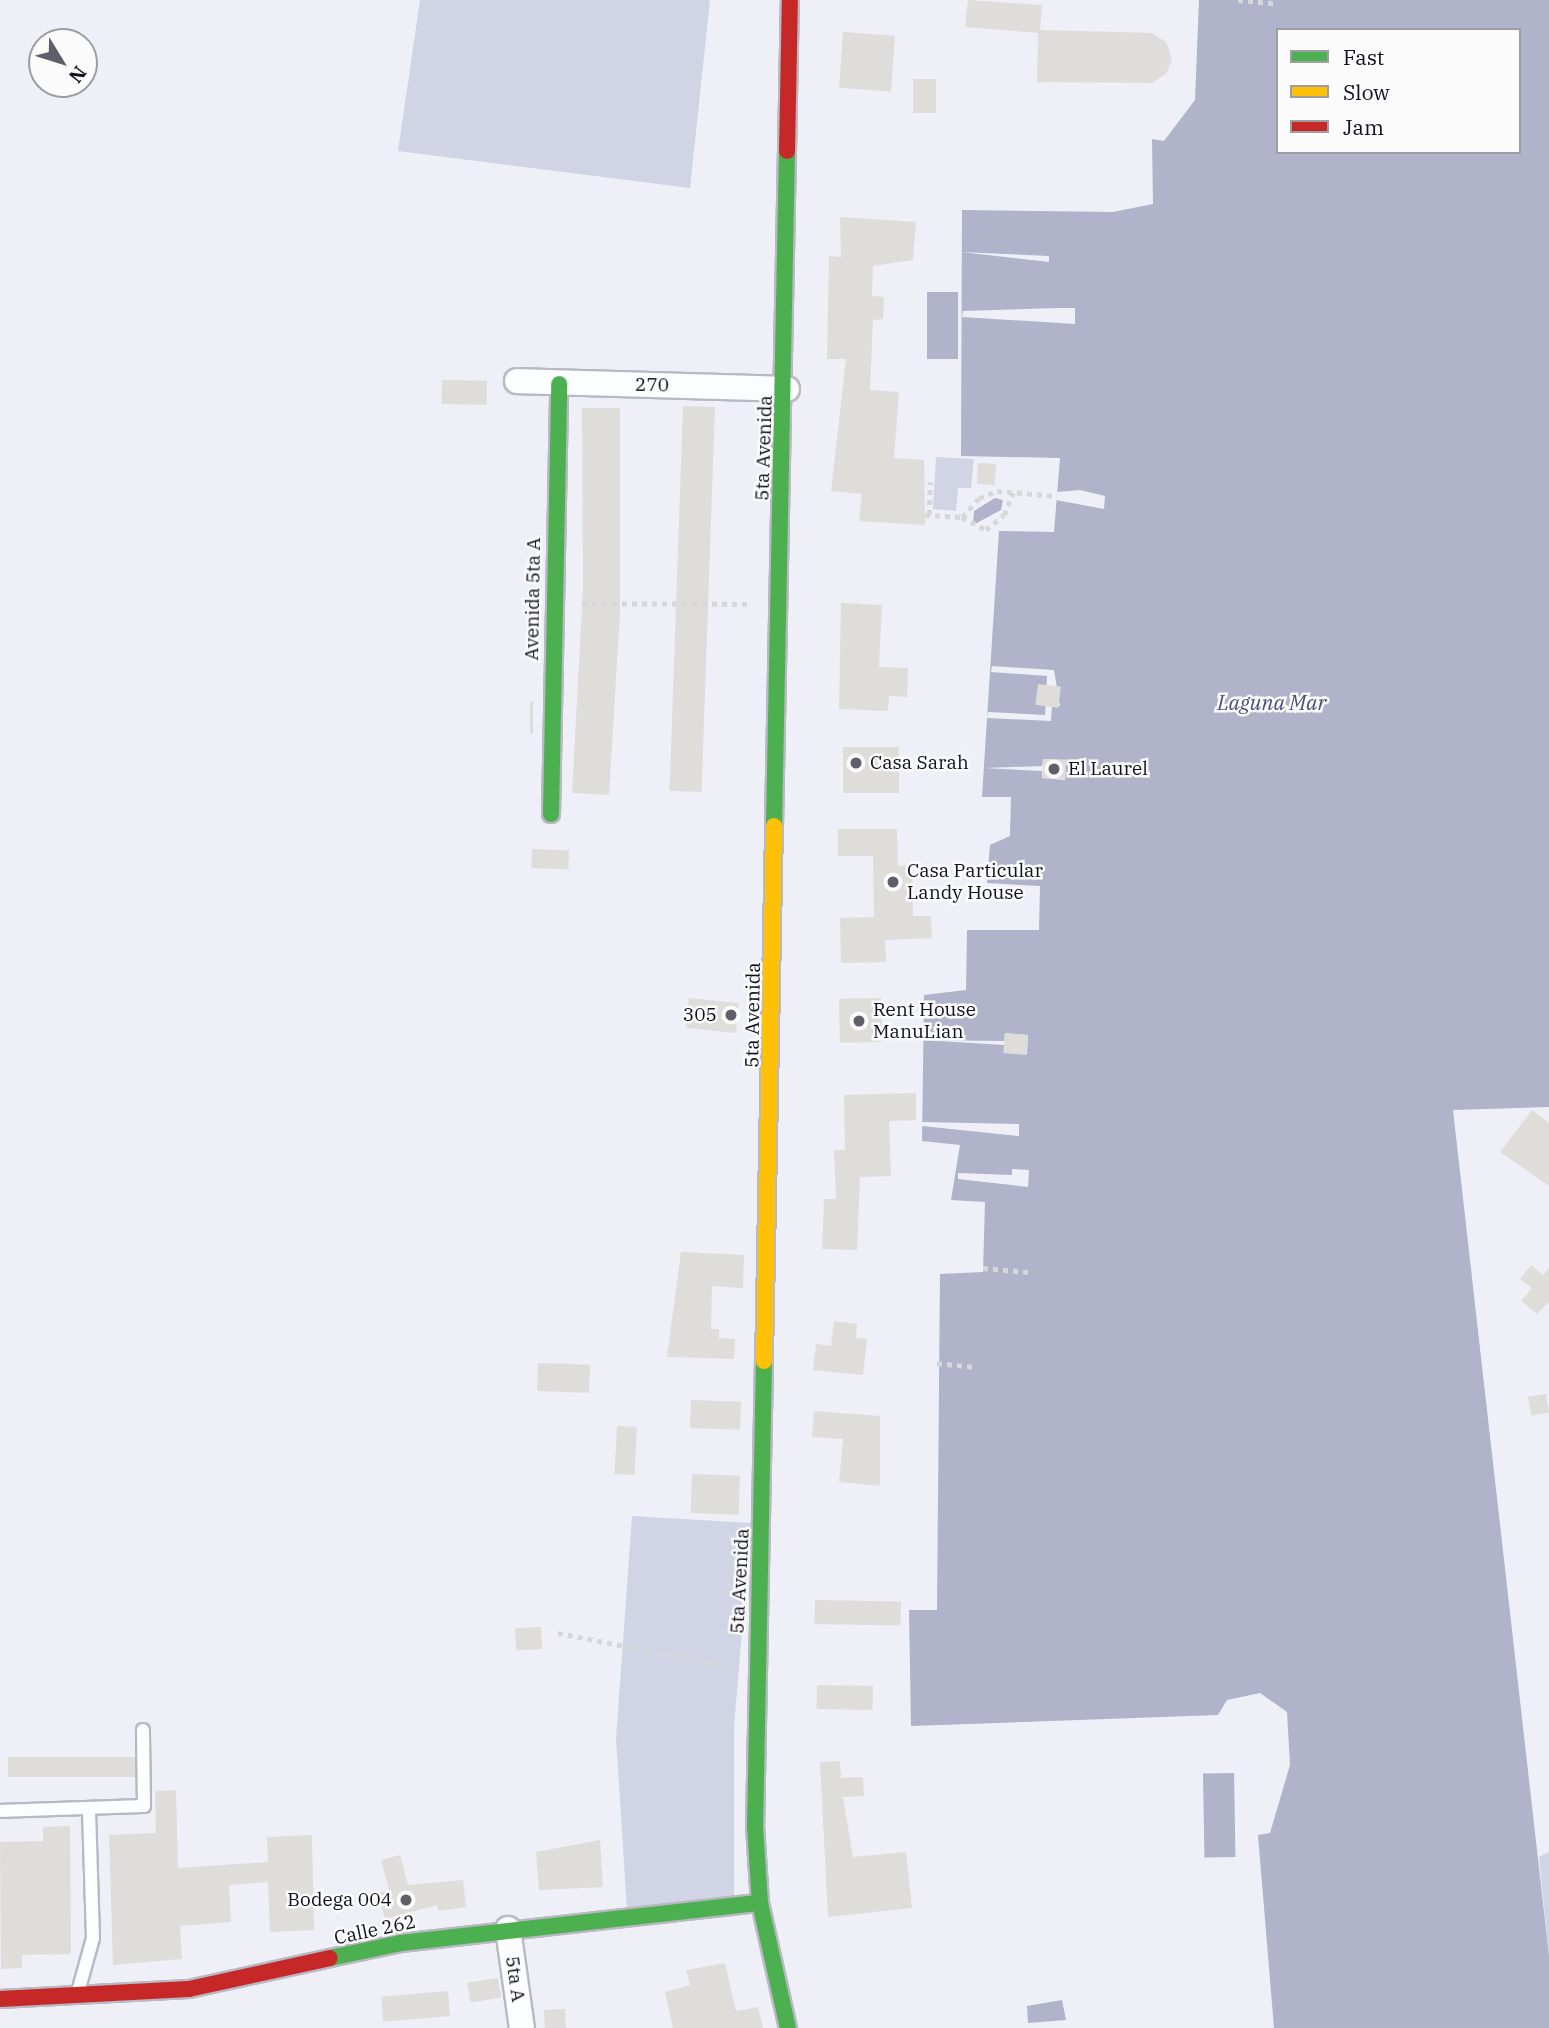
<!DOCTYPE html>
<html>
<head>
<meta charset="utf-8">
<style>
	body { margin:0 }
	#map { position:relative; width:1549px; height:2028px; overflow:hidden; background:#eeeff7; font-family:"IBM Plex Serif",serif }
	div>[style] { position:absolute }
	.green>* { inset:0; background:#d1d4e4 }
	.water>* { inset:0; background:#b0b3ca; transform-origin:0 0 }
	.pier>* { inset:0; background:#eeeff7 }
	.building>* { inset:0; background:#deddd9; transform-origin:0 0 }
	.path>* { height:4.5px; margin-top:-2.25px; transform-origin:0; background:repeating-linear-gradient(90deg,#d7d7da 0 5px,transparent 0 10px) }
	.roads { filter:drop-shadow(2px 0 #b8b9c2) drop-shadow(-2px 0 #b8b9c2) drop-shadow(0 2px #b8b9c2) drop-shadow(0 -2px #b8b9c2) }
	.lane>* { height:12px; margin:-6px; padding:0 6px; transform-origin:6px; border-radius:6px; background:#fcfdfe }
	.street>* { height:24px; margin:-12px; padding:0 12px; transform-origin:12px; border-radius:12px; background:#fcfdfe }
	.fast>* { height:16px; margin:-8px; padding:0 8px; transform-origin:8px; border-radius:8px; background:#4caf50 }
	.slow>* { height:16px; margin:-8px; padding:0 8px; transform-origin:8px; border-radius:8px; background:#ffc107 }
	.jam>* { height:16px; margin:-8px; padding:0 8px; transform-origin:8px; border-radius:8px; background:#c62828 }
	.dots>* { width:19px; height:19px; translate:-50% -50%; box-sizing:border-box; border:4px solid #fbfbfb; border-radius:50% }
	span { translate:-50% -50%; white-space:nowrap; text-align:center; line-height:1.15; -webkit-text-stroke:5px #fbfbfb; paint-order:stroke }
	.street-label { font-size:19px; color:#10111d }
	.poi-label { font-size:19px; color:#10111d }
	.left { translate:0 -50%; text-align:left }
	.right { translate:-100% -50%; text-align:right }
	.water-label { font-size:21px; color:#4b4e7b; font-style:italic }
	.legend { position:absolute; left:1276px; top:28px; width:245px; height:126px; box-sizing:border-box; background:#fbfbfb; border:2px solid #9d9da2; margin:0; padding:9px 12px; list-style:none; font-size:21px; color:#10111d }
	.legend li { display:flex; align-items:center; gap:14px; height:35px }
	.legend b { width:35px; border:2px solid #9d9da2 }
	.north { position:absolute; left:28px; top:28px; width:70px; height:70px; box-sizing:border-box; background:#fbfbfb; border:2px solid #9d9da2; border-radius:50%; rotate:128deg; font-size:19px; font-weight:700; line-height:28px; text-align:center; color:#10111d }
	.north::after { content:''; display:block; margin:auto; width:24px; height:32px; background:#5e5f69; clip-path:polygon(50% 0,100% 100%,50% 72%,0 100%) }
</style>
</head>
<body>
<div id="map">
	<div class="green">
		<div style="clip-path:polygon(420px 0,710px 0,690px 188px,398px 151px)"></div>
		<div style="clip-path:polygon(936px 457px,974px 459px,971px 488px,958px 488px,956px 511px,933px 509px)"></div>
		<div style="clip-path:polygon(632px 1516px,751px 1523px,734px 1727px,734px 1900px,627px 1909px,616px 1739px)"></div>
		<div style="clip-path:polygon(1549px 1852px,1549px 1956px,1539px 1857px)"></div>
	</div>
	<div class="water">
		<div style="clip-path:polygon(evenodd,1199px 0,1549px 0,1549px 1107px,1453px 1110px,1549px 1956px,1549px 2028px,1274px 2028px,1258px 1835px,1270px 1833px,1290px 1765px,1287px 1712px,1260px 1693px,1227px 1700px,1218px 1715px,911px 1726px,909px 1610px,937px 1610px,940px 1274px,983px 1272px,985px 1202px,951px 1200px,960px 1145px,922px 1141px,924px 995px,966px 990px,967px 930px,1039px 930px,1040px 886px,987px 883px,990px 845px,1010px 836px,1011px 797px,982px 797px,999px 531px,1054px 532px,1060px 458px,961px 456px,962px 210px,1113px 212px,1153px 204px,1152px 139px,1164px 141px,1195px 100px,1199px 0,1278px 30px,1519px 30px,1519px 152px,1278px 152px,1278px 30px)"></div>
		<div style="left:927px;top:292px;width:31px;height:67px"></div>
		<div style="clip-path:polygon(995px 498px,1003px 500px,1001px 510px,973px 525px,974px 511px)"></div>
		<div style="left:1234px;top:1773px;width:84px;height:31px;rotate:89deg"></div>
		<div style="clip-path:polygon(1062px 2000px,1066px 2020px,1028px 2023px,1027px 2006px)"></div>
	</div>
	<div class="pier">
		<div style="clip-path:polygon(961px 252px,1049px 256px,1049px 262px)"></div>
		<div style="clip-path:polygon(1058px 308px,1075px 308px,1075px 324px,962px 317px,963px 311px)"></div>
		<div style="clip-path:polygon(1080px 490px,1105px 496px,1104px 509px,1056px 500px,1057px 492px)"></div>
		<div style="clip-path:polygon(992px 666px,1054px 670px,1060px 706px,1052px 706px,1051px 721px,987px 718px,988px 712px,1045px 715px,1047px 676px,991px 672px)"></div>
		<div style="clip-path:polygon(1043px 759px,1066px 760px,1065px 780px,1042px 778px,1042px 771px,984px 768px,1042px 766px)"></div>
		<div style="clip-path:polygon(1005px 1033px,1028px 1035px,1027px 1054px,1004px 1053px,1004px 1045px,922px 1040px,1004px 1041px)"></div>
		<div style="clip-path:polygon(922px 1122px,1019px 1124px,1019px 1136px,922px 1126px)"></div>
		<div style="clip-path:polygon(1012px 1169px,1029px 1170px,1028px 1187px,958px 1179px,958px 1173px,1012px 1175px)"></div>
		<div style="clip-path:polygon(1472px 1276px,1526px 1719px,1523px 1720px)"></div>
	</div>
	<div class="building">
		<div style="clip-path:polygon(968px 0,1042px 5px,1040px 30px,1152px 33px,1166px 42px,1172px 59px,1166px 74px,1152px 83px,1037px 82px,1038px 33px,965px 27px)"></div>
		<div style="left:843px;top:32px;width:52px;height:56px;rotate:4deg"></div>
		<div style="left:913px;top:79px;width:23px;height:34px"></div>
		<div style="clip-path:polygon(840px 217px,916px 222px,913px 260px,873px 266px,872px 296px,884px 297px,883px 319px,873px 320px,870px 390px,899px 392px,894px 458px,924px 460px,925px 525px,859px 521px,862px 494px,831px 491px,846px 359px,827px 359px,829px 256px,841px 257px)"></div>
		<div style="left:442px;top:380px;width:45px;height:24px;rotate:1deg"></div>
		<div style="left:683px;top:406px;width:32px;height:385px;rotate:2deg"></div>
		<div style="clip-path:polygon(582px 408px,620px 408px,620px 613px,609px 795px,572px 793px,583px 589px)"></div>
		<div style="left:978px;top:463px;width:18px;height:21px;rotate:3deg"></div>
		<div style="clip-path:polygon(841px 603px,882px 605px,879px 667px,908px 668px,907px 697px,889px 696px,888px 711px,839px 709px)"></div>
		<div style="left:1038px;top:684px;width:23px;height:21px;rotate:7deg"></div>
		<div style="left:530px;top:702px;width:3px;height:32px"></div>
		<div style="left:843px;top:747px;width:56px;height:46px"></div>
		<div style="left:1043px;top:759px;width:23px;height:19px;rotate:2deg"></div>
		<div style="clip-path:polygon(838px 829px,897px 829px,898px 866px,912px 865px,913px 916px,931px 916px,932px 938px,885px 940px,886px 962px,841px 963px,840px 918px,874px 917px,873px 856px,838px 856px)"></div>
		<div style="left:532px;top:849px;width:37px;height:19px;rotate:2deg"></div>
		<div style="left:689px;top:998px;width:50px;height:30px;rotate:6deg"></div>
		<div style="left:881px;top:998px;width:44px;height:42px;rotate:89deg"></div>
		<div style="left:1005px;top:1033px;width:23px;height:20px;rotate:5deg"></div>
		<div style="clip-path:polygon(916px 1093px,916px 1120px,889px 1121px,891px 1176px,860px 1177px,857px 1250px,822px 1249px,824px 1199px,836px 1199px,834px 1150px,845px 1150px,844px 1095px)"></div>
		<div style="clip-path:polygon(1532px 1110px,1549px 1123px,1549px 1186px,1500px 1152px)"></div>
		<div style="clip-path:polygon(681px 1252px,744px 1255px,743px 1288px,712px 1286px,711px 1329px,719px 1329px,719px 1338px,735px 1339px,734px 1359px,667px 1357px)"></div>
		<div style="clip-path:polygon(1531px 1265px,1543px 1275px,1549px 1268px,1549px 1302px,1537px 1314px,1521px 1301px,1532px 1288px,1520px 1279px)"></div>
		<div style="clip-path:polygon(834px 1321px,857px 1324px,856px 1338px,867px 1339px,863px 1375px,813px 1370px,816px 1344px,831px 1346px)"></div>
		<div style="left:538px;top:1363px;width:52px;height:28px;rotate:2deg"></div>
		<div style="left:1546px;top:1394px;width:19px;height:18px;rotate:81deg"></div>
		<div style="left:691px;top:1400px;width:50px;height:28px;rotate:2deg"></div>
		<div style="clip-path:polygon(814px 1411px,880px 1416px,880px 1486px,839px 1482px,843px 1439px,812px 1437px)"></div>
		<div style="left:617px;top:1426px;width:20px;height:48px;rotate:3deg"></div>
		<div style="left:692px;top:1474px;width:48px;height:39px;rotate:2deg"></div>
		<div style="left:815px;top:1600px;width:86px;height:24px;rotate:1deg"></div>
		<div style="left:541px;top:1627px;width:22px;height:26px;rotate:87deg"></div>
		<div style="left:817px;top:1685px;width:56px;height:24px;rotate:1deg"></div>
		<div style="left:135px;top:1757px;width:20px;height:127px;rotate:90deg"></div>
		<div style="clip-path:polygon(840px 1761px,841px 1778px,863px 1777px,864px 1796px,843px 1797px,853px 1857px,906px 1852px,912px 1908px,828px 1917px,820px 1762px)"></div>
		<div style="clip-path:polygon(176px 1790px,178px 1868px,268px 1862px,267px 1837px,312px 1835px,314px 1930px,270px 1932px,268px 1882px,229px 1885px,231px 1922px,180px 1926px,182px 1959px,113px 1965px,109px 1835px,156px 1833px,155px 1791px)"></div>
		<div style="clip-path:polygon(70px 1826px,71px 1954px,22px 1955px,22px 1968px,1px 1969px,0 1842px,43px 1841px,43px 1827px)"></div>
		<div style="clip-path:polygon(600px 1840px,603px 1887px,539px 1890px,536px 1852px)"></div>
		<div style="clip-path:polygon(400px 1855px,408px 1885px,463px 1880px,466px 1907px,438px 1911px,437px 1905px,385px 1919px,378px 1893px,389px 1890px,381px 1860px)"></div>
		<div style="clip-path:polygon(725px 1963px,736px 2011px,758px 2007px,763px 2028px,673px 2028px,665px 1992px,690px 1985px,686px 1970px)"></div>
		<div style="left:498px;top:1978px;width:20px;height:31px;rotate:81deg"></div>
		<div style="left:448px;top:1991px;width:25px;height:67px;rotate:85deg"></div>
		<div style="left:565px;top:2009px;width:19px;height:21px;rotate:87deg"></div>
	</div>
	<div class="path">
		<div style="left:1238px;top:0;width:38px;rotate:5deg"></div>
		<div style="left:925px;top:515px;width:37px;rotate:3deg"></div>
		<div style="left:962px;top:517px;width:25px;rotate:-48deg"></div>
		<div style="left:979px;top:498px;width:19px;rotate:-21deg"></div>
		<div style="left:997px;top:491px;width:59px;rotate:4.8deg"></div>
		<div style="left:929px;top:515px;width:33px;rotate:-88deg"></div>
		<div style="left:962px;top:517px;width:27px;rotate:28deg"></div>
		<div style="left:986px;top:530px;width:23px;rotate:-40deg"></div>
		<div style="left:1004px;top:515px;width:24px;rotate:-68deg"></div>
		<div style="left:582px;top:603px;width:170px;rotate:0.3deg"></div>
		<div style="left:983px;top:1268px;width:45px;rotate:5.1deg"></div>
		<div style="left:937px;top:1363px;width:38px;rotate:6deg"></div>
		<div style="left:558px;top:1633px;width:173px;rotate:11deg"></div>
	</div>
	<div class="roads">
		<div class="lane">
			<div style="left:0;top:1811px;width:144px;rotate:-2deg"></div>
			<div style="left:144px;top:1806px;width:76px;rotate:-90.8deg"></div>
			<div style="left:78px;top:1992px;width:56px;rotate:-74.5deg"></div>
			<div style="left:93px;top:1938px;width:130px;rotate:-91.8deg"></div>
		</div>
		<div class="street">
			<div style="left:517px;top:381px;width:270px;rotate:1.7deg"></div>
			<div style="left:508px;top:1929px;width:100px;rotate:82deg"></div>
		</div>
		<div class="fast">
			<div style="left:551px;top:814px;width:430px;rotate:-88.9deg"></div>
			<div style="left:774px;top:826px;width:675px;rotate:-88.9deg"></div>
			<div style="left:764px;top:1361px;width:465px;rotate:91.1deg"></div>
			<div style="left:755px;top:1826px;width:77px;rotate:86.3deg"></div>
			<div style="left:760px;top:1903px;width:128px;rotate:77.4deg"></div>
			<div style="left:330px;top:1958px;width:73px;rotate:-11.9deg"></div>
			<div style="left:401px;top:1943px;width:361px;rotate:-6.4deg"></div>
		</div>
		<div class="slow">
			<div style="left:764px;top:1361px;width:535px;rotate:-88.93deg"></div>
		</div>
		<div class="jam">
			<div style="left:787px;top:151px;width:151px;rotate:-88.9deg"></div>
			<div style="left:0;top:1999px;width:189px;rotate:-3deg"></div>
			<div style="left:189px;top:1989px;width:144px;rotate:-12.4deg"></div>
		</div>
	</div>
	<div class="dots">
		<div style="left:856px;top:763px;background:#5e5f69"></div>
		<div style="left:1054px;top:769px;background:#5e5f69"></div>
		<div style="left:893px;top:882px;background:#5e5f69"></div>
		<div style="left:731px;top:1015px;background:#5e5f69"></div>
		<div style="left:859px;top:1021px;background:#5e5f69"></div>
		<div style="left:406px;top:1900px;background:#5e5f69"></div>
	</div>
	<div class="street-label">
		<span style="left:652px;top:385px;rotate:1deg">270</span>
		<span style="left:764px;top:448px;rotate:-88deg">5ta Avenida</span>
		<span style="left:533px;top:599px;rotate:-89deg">Avenida 5ta A</span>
		<span style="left:753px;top:1015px;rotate:-89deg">5ta Avenida</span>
		<span style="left:740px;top:1581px;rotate:-87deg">5ta Avenida</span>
		<span style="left:375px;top:1930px;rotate:-12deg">Calle 262</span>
		<span style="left:515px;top:1979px;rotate:82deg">5ta A</span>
	</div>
	<div class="poi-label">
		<span class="left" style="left:870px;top:763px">Casa Sarah</span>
		<span class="left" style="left:1068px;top:769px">El Laurel</span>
		<span class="left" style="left:907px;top:882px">Casa Particular<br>Landy House</span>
		<span class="left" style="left:873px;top:1021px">Rent House<br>ManuLian</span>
		<span class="right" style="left:717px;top:1015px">305</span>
		<span class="right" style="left:392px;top:1900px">Bodega 004</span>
	</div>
	<div class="water-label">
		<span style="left:1272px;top:702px">Laguna Mar</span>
	</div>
	<ul class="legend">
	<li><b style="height:9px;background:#4caf50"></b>Fast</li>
	<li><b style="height:9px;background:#ffc107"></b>Slow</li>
	<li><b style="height:9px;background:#c62828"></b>Jam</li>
	</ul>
	<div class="north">N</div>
</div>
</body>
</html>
